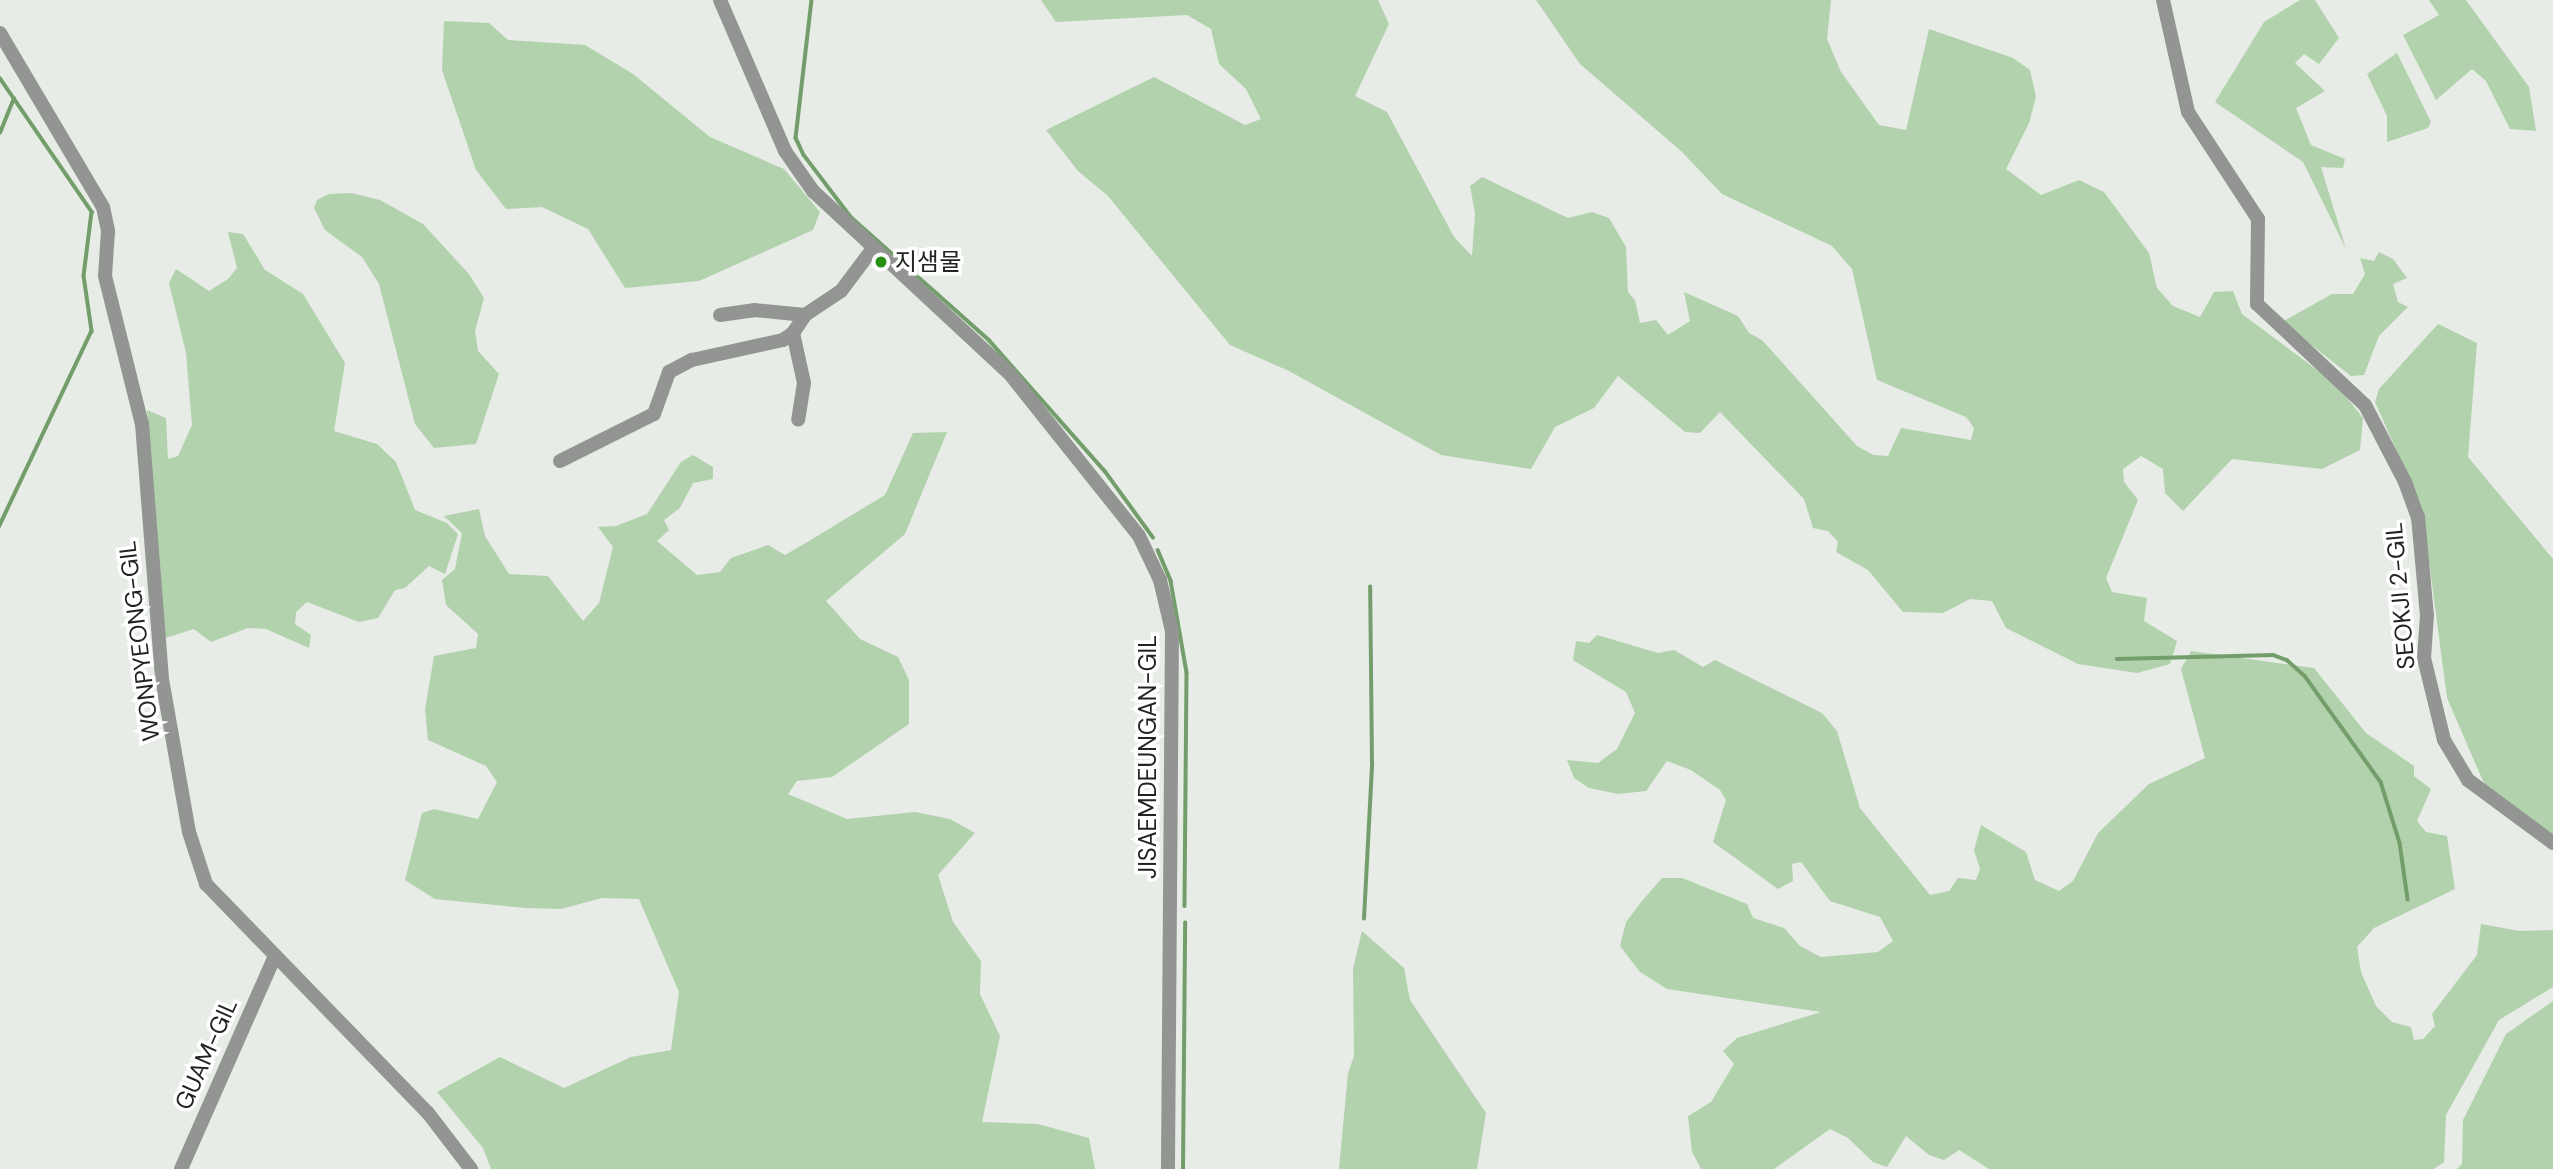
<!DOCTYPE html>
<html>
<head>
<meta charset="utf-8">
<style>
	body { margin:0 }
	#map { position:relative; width:2553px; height:1169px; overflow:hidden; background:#e7ece6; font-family:"DM Sans","Noto Sans KR",sans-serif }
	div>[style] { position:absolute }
	.green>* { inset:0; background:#b2d2ad }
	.stream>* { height:3.5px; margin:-1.75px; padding:0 1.75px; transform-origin:1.75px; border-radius:1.75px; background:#739e6b }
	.minor>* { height:14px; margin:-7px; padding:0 7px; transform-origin:7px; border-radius:7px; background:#939593 }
	.dots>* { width:19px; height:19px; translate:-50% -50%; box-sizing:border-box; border:4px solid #fff; border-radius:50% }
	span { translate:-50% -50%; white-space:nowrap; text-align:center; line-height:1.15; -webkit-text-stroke:7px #fff; paint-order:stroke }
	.poi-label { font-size:24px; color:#222422 }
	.left { translate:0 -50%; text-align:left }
	.street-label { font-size:24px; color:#222422 }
</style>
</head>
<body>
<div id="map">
	<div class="green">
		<div style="clip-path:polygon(1041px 0,1378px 0,1389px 24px,1355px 96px,1387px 112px,1454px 237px,1472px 256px,1475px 213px,1470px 186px,1482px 177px,1568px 218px,1592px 212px,1609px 218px,1626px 247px,1628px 292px,1635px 300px,1640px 323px,1656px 320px,1668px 335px,1690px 321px,1684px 292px,1738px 316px,1749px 333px,1762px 340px,1857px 446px,1873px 455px,1888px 456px,1901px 428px,1971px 440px,1974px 428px,1966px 417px,1877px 380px,1852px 269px,1832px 246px,1722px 194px,1681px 151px,1580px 64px,1536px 0,1831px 0,1827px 39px,1841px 72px,1879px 125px,1906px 130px,1929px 29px,2013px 58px,2030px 70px,2036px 97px,2029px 123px,2006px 169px,2041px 195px,2079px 180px,2104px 192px,2149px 253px,2157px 288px,2173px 306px,2200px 317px,2214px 292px,2233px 291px,2242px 314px,2336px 384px,2363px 418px,2360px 450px,2322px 469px,2232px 459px,2183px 511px,2165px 493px,2163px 469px,2141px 456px,2123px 469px,2124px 482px,2138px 500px,2106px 578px,2112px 592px,2147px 598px,2144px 621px,2177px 641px,2170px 664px,2137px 673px,2078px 664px,2006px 628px,1992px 601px,1970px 599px,1943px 613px,1903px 612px,1868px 570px,1836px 552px,1838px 542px,1828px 531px,1813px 528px,1804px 499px,1720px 412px,1700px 433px,1685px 432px,1618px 376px,1594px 408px,1555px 427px,1531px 469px,1441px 455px,1289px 371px,1230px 345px,1108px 196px,1078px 171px,1046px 130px,1154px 77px,1245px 125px,1261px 119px,1246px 89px,1219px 64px,1211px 29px,1187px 15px,1056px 22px)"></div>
		<div style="clip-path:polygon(2300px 0,2315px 0,2339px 38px,2319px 64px,2304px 54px,2295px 63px,2325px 91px,2296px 108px,2311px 145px,2345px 159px,2343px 168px,2321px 167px,2346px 249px,2303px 162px,2215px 102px,2264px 22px)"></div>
		<div style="clip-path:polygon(2429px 0,2466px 0,2529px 87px,2536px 131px,2510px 129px,2486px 81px,2472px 69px,2436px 100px,2403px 35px,2439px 15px)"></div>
		<div style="clip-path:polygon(444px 21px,489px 23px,508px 40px,585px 45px,633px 74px,710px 137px,784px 169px,820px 212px,813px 230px,699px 281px,625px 288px,588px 229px,542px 207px,506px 209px,476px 170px,442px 70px)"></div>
		<div style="clip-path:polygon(2397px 53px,2431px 122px,2428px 128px,2387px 142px,2387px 116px,2367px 74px)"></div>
		<div style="clip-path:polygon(351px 193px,380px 200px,423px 224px,469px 274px,484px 298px,475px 331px,478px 351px,499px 374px,476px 444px,434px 448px,415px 424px,379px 284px,362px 257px,325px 230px,314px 208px,317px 200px,329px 194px)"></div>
		<div style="clip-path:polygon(228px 232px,243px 234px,265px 270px,303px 294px,345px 363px,334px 431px,377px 444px,396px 462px,415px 510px,447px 523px,458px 534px,445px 574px,429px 566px,405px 588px,395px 590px,378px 618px,359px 622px,307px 602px,296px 612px,295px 624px,311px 635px,309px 648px,266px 629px,248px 628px,211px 642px,194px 629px,162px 639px,147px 410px,166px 418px,168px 459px,178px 456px,192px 425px,186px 353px,169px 283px,176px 269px,209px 291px,228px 279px,237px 268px)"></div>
		<div style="clip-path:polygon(2379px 252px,2393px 259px,2407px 278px,2393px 284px,2398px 302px,2408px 307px,2379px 336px,2364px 375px,2351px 376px,2282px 322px,2332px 294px,2353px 294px,2365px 274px,2360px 258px,2374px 261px)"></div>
		<div style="clip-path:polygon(2438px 324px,2477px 343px,2468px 457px,2553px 559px,2553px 839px,2486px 788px,2447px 698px,2422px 508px,2375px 402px,2379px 389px)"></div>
		<div style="clip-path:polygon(947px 432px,905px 534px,826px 601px,860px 639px,898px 657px,909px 680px,909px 724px,832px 777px,797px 781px,788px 794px,847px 819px,915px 812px,950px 819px,975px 833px,938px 875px,953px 922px,981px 961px,980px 994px,1000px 1036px,982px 1122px,1038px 1124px,1089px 1138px,1095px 1169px,491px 1169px,483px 1148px,437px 1092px,500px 1057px,564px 1088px,631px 1057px,671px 1050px,679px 992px,639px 899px,602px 898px,561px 909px,526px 908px,435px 899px,405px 880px,422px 813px,434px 809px,478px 819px,497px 782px,486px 766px,428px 740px,425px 709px,434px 656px,476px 648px,478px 634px,446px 605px,442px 580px,455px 569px,462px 533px,444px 516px,479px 509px,485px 536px,509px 574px,548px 576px,583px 621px,599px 603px,613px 547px,598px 527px,616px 526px,647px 514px,681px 462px,693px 455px,713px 467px,713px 479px,693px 483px,680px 508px,664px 520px,669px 530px,657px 541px,697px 575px,720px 572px,731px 558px,768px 545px,785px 555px,804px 544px,885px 495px,913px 433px)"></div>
		<div style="clip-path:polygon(1597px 635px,1658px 653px,1674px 650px,1703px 667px,1715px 660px,1822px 713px,1837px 731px,1860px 808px,1930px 895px,1949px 891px,1958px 878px,1976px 880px,1980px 869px,1974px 850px,1981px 825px,2026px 852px,2035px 880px,2059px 891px,2073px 881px,2098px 833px,2149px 784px,2205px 758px,2181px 669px,2191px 651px,2314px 668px,2366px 733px,2414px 766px,2414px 776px,2431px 789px,2417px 821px,2426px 832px,2447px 836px,2455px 889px,2374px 928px,2357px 947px,2361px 972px,2376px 1006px,2392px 1022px,2411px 1027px,2414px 1040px,2423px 1039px,2435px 1026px,2432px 1014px,2477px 955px,2481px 924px,2520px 931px,2553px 930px,2553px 987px,2499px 1020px,2446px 1115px,2444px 1162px,2434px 1169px,1989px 1169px,1959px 1150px,1944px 1160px,1929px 1155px,1906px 1136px,1887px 1167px,1873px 1162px,1848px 1138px,1830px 1129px,1774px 1169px,1701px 1169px,1692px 1152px,1688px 1116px,1711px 1102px,1734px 1064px,1723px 1051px,1737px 1038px,1821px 1012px,1667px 989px,1640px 972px,1620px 946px,1626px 922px,1642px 901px,1662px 878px,1682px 878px,1747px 904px,1753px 918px,1784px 928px,1800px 946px,1821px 957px,1878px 952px,1893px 941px,1880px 917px,1830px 901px,1801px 862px,1792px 864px,1793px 881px,1778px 889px,1713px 842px,1726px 800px,1720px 790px,1691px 770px,1667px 761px,1646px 791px,1618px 794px,1589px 788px,1574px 778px,1567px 760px,1598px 763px,1617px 749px,1635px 713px,1626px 692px,1573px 660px,1576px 641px,1589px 643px)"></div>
		<div style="clip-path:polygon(1362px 931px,1404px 968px,1410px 1000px,1486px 1113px,1477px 1169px,1339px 1169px,1348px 1073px,1354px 1056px,1353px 969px)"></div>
		<div style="clip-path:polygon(2553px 1001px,2553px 1169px,2457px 1169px,2462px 1164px,2463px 1120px,2506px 1034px)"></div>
	</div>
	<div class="stream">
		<div style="left:812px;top:0;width:139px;rotate:96.6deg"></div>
		<div style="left:796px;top:138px;width:19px;rotate:65deg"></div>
		<div style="left:804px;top:155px;width:78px;rotate:52.8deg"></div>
		<div style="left:851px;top:217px;width:185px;rotate:41.7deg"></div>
		<div style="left:989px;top:340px;width:175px;rotate:48.5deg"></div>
		<div style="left:1105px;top:471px;width:82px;rotate:54deg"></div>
		<div style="left:0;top:78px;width:163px;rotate:55.5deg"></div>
		<div style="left:92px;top:212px;width:64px;rotate:97.1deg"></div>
		<div style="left:84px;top:276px;width:56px;rotate:81.7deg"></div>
		<div style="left:92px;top:331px;width:216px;rotate:115.3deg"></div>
		<div style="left:0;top:133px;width:37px;rotate:-68deg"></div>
		<div style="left:1158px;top:550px;width:34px;rotate:67deg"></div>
		<div style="left:1171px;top:581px;width:93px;rotate:80.1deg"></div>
		<div style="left:1187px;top:673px;width:233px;rotate:90.5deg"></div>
		<div style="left:2117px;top:659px;width:156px;rotate:-1.5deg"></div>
		<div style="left:2273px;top:655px;width:15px;rotate:20deg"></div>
		<div style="left:2287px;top:660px;width:24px;rotate:42deg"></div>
		<div style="left:2305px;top:676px;width:130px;rotate:54.4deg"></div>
		<div style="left:2381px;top:782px;width:64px;rotate:72.7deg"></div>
		<div style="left:2400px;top:843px;width:57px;rotate:81.9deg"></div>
		<div style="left:1364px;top:919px;width:155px;rotate:-87deg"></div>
		<div style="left:1372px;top:764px;width:177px;rotate:-90.6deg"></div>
		<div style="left:1183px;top:1169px;width:246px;rotate:-89.5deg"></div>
	</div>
	<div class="minor">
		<div style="left:720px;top:0;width:164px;rotate:66.7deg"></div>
		<div style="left:785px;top:151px;width:49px;rotate:55deg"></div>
		<div style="left:813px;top:191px;width:267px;rotate:42.9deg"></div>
		<div style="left:1009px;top:373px;width:208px;rotate:51.4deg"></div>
		<div style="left:1139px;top:536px;width:49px;rotate:64.5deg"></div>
		<div style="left:1160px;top:580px;width:52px;rotate:76.8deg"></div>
		<div style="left:1172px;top:631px;width:538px;rotate:90.43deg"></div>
		<div style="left:2163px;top:0;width:115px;rotate:77.4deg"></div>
		<div style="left:2188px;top:112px;width:128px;rotate:56.8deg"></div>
		<div style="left:2258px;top:219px;width:85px;rotate:90.7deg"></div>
		<div style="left:2257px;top:304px;width:148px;rotate:43.1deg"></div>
		<div style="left:2365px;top:405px;width:87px;rotate:62.5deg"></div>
		<div style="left:2405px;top:482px;width:37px;rotate:70deg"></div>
		<div style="left:2418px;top:517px;width:98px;rotate:84.8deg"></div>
		<div style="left:2427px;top:615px;width:43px;rotate:94deg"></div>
		<div style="left:2424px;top:658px;width:84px;rotate:76.3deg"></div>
		<div style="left:2444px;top:740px;width:47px;rotate:59deg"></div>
		<div style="left:2468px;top:780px;width:106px;rotate:36.5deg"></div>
		<div style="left:0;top:33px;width:202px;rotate:59.4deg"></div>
		<div style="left:103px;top:207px;width:25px;rotate:78deg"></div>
		<div style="left:108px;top:231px;width:45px;rotate:93.8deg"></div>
		<div style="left:105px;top:276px;width:153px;rotate:76deg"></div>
		<div style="left:142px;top:424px;width:256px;rotate:85.5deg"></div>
		<div style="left:162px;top:679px;width:155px;rotate:80deg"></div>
		<div style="left:189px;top:832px;width:55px;rotate:71.9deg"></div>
		<div style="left:206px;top:884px;width:319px;rotate:45.9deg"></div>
		<div style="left:428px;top:1113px;width:71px;rotate:52.5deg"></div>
		<div style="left:720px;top:315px;width:34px;rotate:-8deg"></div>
		<div style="left:754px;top:310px;width:51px;rotate:5.6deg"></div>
		<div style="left:793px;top:333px;width:51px;rotate:77.6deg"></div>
		<div style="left:804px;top:383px;width:37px;rotate:99deg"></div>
		<div style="left:560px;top:461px;width:105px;rotate:-26.6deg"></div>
		<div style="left:654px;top:414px;width:45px;rotate:-70.3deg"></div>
		<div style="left:669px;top:372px;width:26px;rotate:-28deg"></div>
		<div style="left:692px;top:360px;width:93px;rotate:-12.4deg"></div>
		<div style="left:783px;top:340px;width:12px;rotate:-35deg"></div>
		<div style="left:793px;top:333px;width:22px;rotate:-56deg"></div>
		<div style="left:805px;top:315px;width:43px;rotate:-33.7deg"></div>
		<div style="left:841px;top:291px;width:55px;rotate:-53.1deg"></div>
		<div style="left:181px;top:1169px;width:231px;rotate:-66.2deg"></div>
	</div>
	<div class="dots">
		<div style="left:881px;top:262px;background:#279012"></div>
	</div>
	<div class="poi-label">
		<span class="left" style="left:895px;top:262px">지샘물</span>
	</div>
	<div class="street-label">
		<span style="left:2400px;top:596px;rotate:-95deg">SEOKJI 2-GIL</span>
		<span style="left:139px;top:641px;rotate:-97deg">WONPYEONG-GIL</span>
		<span style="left:1148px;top:757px;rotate:-90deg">JISAEMDEUNGAN-GIL</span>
		<span style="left:206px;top:1054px;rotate:-66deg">GUAM-GIL</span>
	</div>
</div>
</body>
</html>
